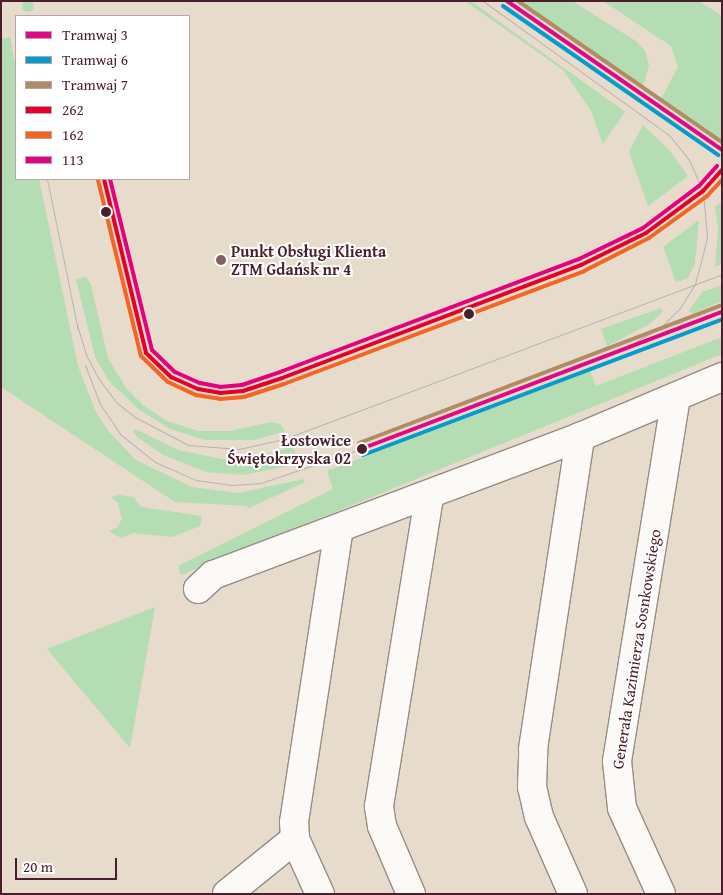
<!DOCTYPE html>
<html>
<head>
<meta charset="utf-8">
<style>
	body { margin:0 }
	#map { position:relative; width:723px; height:895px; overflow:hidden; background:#e7dbcb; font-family:"Gentium Book Plus",serif }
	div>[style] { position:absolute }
	.green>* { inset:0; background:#b4ddb3 }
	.round { border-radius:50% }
	.roads { filter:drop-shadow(1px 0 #978b84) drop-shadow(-1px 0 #978b84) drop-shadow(0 1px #978b84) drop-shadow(0 -1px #978b84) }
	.minor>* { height:28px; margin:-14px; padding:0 14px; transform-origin:14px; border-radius:14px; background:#fbfaf7 }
	.tram>* { height:1px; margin:-0.5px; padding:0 0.5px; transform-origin:0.5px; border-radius:0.5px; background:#b9b2b2 }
	.bus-1>* { height:4px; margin:-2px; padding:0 2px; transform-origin:2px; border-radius:2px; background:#e4002b }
	.bus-2>* { height:4px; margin:-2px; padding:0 2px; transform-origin:2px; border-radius:2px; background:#f26522 }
	.bus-3>* { height:4px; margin:-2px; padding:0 2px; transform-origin:2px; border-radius:2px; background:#e5007d }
	.tram-1>* { height:4px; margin:-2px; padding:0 2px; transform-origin:2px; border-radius:2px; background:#e10886 }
	.tram-2>* { height:4px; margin:-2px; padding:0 2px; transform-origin:2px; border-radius:2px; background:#049ccc }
	.tram-3>* { height:4px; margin:-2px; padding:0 2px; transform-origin:2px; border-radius:2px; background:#b08c65 }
	.dots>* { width:14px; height:14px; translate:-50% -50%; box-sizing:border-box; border:2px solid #fff; border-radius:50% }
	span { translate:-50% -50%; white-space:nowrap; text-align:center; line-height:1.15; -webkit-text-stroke:4px #fff; paint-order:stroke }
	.poi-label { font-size:16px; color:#4a1f2b; font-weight:700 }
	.left { translate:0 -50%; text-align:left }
	.stop-label { font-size:16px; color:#4a1f2b; font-weight:700 }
	.right { translate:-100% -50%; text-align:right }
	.street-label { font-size:16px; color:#4a1f2b }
	.frame { position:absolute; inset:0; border:2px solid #4a1f2b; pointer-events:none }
	.legend { position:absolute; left:15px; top:15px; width:175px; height:165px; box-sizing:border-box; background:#fff; border:1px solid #b7a5aa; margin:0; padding:6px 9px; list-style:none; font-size:15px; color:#4a1f2b }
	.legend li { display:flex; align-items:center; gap:10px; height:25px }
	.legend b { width:25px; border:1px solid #b7a5aa }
	.scale { position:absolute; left:15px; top:858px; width:102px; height:22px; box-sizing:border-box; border:2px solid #4a1f2b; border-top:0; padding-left:6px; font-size:15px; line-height:18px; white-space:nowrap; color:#4a1f2b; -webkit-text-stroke:4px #fff; paint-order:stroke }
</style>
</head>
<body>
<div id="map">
	<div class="green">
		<div class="round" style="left:22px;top:0;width:12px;height:12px"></div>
		<div style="clip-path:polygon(465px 1px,471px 1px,625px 112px,603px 144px,591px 111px,563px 70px)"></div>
		<div style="clip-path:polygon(522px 1px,572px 1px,636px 41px,645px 51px,649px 64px,645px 81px,642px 86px)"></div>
		<div style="clip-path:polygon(603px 1px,699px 1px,722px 16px,722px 141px,661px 99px,678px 67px,671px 46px)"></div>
		<div style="clip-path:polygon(10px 37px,16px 68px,16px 179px,39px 179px,78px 366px,95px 410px,109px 432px,136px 460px,192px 487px,238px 493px,304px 479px,305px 482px,247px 509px,248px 506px,175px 502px,1px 387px,1px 39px)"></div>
		<div style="clip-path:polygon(643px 125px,669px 150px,688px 176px,648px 206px,629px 152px)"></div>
		<div style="clip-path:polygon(722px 201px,722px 264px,715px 267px,718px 229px,715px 207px)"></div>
		<div style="clip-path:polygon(699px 220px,695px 263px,688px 278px,676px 282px,663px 247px)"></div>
		<div style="clip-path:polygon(86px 277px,91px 285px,108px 358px,126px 388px,143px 405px,167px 421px,198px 431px,230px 431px,271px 422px,280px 424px,285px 431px,255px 440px,205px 440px,170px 429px,138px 409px,108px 380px,95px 357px,76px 279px)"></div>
		<div style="clip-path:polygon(722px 285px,722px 301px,692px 314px,689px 311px,702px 292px)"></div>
		<div style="clip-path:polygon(661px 308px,663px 312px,648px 325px,607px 346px,601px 329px)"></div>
		<div style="clip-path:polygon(722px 337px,722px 354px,181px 575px,178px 566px,333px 489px,327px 471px,590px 370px,596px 386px)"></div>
		<div style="clip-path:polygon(135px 429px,178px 450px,222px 459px,249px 458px,293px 447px,298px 464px,243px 475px,206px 472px,163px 455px,137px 437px,133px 432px)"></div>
		<div style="clip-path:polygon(119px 495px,134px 497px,141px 507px,202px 516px,200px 526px,172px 537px,133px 533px,121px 538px,109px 531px,117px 528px,122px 519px,118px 503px,111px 497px)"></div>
		<div style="clip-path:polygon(155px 607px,130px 748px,47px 649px)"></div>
	</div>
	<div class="roads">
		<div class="minor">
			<div style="left:198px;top:589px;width:21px;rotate:-43deg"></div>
			<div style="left:213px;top:575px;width:392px;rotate:-20.6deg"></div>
			<div style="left:580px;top:437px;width:154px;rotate:-22.9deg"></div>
			<div style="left:227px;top:894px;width:87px;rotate:-39deg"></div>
			<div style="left:320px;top:894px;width:60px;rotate:-114.4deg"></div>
			<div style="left:295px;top:839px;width:17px;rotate:-93deg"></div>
			<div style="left:294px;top:822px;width:296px;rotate:-81.3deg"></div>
			<div style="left:411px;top:894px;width:74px;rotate:-113.1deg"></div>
			<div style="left:382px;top:826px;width:20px;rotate:-99deg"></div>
			<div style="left:379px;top:806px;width:314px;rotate:-80.8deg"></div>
			<div style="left:573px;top:894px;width:84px;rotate:-113.8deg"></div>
			<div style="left:539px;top:817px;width:31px;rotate:-103deg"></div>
			<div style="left:532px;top:787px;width:38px;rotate:-88deg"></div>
			<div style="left:533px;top:749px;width:316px;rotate:-81.4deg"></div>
			<div style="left:661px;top:894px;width:94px;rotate:-114.4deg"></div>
			<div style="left:622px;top:808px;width:47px;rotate:-96.1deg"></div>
			<div style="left:617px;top:761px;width:369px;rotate:-80.8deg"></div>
		</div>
	</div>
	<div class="tram">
		<div style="left:483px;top:1px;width:229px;rotate:35.8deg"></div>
		<div style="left:669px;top:135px;width:32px;rotate:51deg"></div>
		<div style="left:689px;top:160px;width:34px;rotate:66deg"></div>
		<div style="left:703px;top:191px;width:47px;rotate:85.1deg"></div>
		<div style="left:707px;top:238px;width:48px;rotate:104.6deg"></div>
		<div style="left:695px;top:284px;width:28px;rotate:122deg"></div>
		<div style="left:680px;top:308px;width:27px;rotate:135deg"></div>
		<div style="left:661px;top:327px;width:50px;rotate:149.8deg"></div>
		<div style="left:47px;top:179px;width:154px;rotate:78.4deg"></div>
		<div style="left:77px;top:325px;width:31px;rotate:73deg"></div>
		<div style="left:86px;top:355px;width:26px;rotate:62deg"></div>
		<div style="left:98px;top:378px;width:31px;rotate:53deg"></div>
		<div style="left:117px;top:403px;width:23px;rotate:38deg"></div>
		<div style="left:135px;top:417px;width:60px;rotate:27.8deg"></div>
		<div style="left:188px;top:445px;width:51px;rotate:4.5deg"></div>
		<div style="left:239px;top:449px;width:46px;rotate:-12.5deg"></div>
		<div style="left:284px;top:439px;width:468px;rotate:-20.6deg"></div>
		<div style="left:85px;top:365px;width:42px;rotate:69deg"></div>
		<div style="left:100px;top:404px;width:36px;rotate:56deg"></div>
		<div style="left:120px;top:434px;width:45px;rotate:38.7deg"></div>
		<div style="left:155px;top:462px;width:45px;rotate:23.7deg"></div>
		<div style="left:196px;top:480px;width:36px;rotate:8deg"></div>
		<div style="left:232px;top:485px;width:29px;rotate:-4deg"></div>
		<div style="left:261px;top:483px;width:106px;rotate:-18.8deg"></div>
	</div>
	<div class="bus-1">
		<div style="left:104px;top:179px;width:179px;rotate:76.4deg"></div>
		<div style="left:146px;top:353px;width:35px;rotate:44deg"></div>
		<div style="left:171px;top:377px;width:30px;rotate:24deg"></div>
		<div style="left:198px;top:389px;width:22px;rotate:10deg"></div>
		<div style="left:220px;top:393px;width:23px;rotate:-5deg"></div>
		<div style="left:243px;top:391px;width:41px;rotate:-18.4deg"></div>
		<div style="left:282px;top:378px;width:320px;rotate:-20.7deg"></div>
		<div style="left:581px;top:265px;width:72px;rotate:-26.2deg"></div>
		<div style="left:646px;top:233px;width:71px;rotate:-36.4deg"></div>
		<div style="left:703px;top:191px;width:28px;rotate:-48deg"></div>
	</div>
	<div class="bus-2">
		<div style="left:98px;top:180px;width:181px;rotate:76.3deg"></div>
		<div style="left:141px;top:356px;width:37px;rotate:44deg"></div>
		<div style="left:168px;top:382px;width:31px;rotate:25deg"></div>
		<div style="left:196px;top:395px;width:24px;rotate:9deg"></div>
		<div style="left:220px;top:399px;width:24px;rotate:-5deg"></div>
		<div style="left:244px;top:397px;width:42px;rotate:-18deg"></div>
		<div style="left:284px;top:384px;width:321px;rotate:-20.6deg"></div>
		<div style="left:584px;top:271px;width:73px;rotate:-26.9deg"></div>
		<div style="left:649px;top:238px;width:72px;rotate:-35.9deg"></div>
		<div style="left:707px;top:196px;width:22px;rotate:-47deg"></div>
	</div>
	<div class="bus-3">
		<div style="left:110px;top:179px;width:176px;rotate:76.2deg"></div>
		<div style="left:152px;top:350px;width:32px;rotate:44deg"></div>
		<div style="left:175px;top:372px;width:27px;rotate:24deg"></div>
		<div style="left:200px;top:383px;width:20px;rotate:11deg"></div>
		<div style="left:220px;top:387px;width:22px;rotate:-5deg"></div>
		<div style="left:242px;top:385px;width:40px;rotate:-18.9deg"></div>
		<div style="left:280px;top:372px;width:320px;rotate:-20.7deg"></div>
		<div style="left:579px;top:259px;width:71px;rotate:-25.8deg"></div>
		<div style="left:643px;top:228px;width:70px;rotate:-36.9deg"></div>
		<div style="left:699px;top:186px;width:27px;rotate:-48deg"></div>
	</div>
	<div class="tram-1">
		<div style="left:507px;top:1px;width:262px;rotate:34.7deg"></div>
		<div style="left:361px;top:449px;width:386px;rotate:-20.8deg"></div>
	</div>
	<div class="tram-2">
		<div style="left:503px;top:6px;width:262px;rotate:34.7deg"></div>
		<div style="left:363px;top:455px;width:384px;rotate:-20.7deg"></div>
	</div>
	<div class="tram-3">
		<div style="left:518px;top:1px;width:248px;rotate:34.7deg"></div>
		<div style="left:359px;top:443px;width:386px;rotate:-20.8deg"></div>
	</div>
	<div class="dots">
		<div style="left:106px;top:212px;background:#4a1f2b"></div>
		<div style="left:221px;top:260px;background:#816163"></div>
		<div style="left:469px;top:314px;background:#4a1f2b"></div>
		<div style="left:362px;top:449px;background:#4a1f2b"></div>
	</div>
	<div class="poi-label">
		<span class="left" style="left:231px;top:260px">Punkt Obsługi Klienta<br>ZTM Gdańsk nr 4</span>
	</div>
	<div class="stop-label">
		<span class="right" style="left:351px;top:449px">Łostowice<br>Świętokrzyska 02</span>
	</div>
	<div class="street-label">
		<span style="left:636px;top:649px;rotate:-81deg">Generała Kazimierza Sosnkowskiego</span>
	</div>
	<div class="frame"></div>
	<ul class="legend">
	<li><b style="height:6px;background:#e10886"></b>Tramwaj 3</li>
	<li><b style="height:6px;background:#049ccc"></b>Tramwaj 6</li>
	<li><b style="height:6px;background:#b08c65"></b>Tramwaj 7</li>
	<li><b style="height:6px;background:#e4002b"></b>262</li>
	<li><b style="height:6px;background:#f26522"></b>162</li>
	<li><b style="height:6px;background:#e5007d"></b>113</li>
	</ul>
	<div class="scale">20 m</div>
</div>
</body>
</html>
